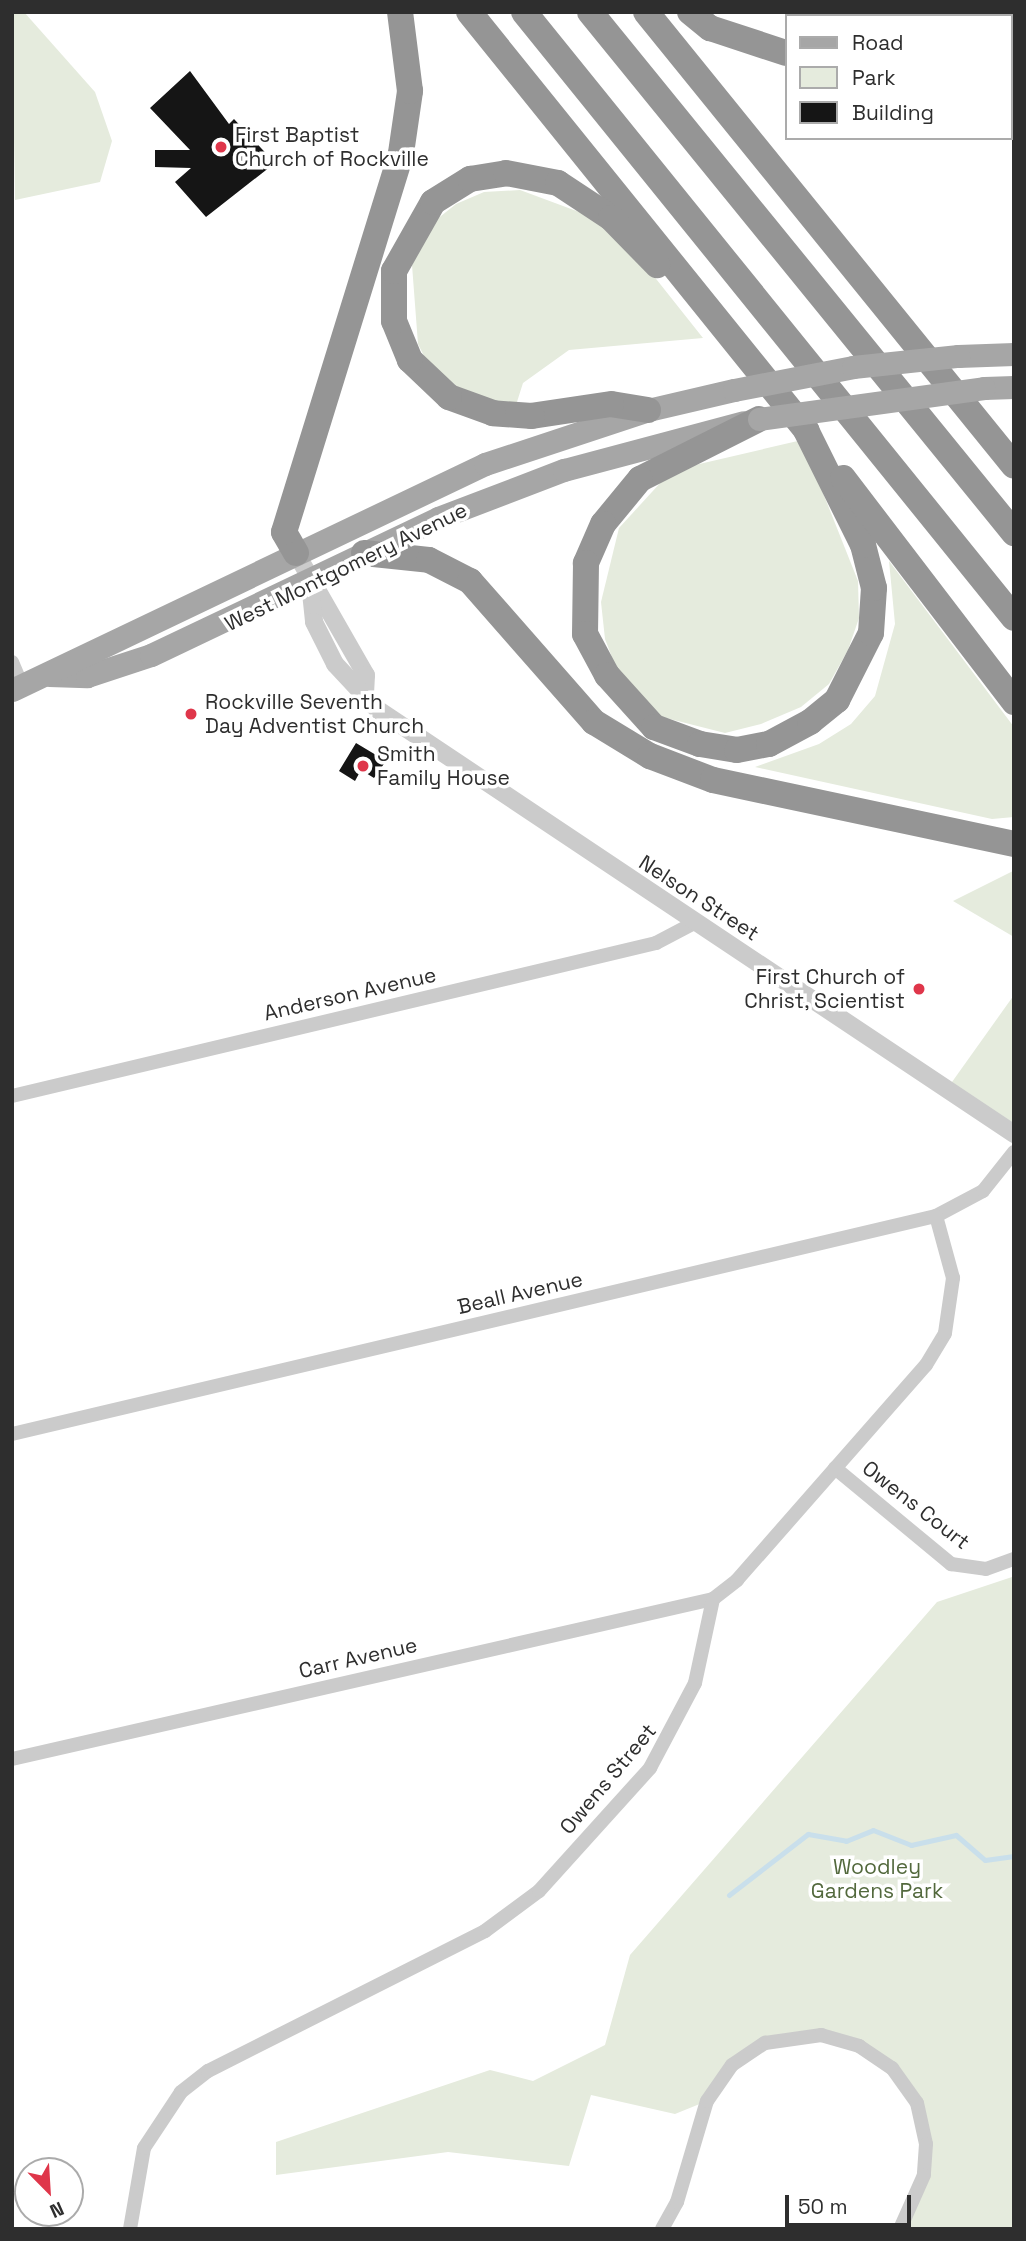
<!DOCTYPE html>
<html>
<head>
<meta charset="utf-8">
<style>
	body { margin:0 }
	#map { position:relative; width:1026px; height:2241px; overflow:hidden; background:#fff; font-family:"Space Grotesk",sans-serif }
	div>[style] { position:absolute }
	.green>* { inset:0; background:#e5ebdd }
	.stream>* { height:5px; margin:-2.5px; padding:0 2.5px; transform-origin:2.5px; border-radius:2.5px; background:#c9dfeb }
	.building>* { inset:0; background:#151515 }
	.minor>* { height:14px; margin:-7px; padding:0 7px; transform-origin:7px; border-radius:7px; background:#cbcbcb }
	.tertiary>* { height:18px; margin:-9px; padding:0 9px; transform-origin:9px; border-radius:9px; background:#cbcbcb }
	.primary>* { height:23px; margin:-11.5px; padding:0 11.5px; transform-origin:11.5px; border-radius:11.5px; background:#a6a6a6 }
	.motorway>* { height:26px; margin:-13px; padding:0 13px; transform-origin:13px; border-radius:13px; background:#959595 }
	.primary-bridge>* { height:23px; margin:-11.5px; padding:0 11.5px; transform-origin:11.5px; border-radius:11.5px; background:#a6a6a6 }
	.dots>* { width:19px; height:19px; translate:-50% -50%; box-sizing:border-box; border:4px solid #fff; border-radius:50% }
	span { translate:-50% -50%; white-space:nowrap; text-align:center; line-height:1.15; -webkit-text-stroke:7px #fff; paint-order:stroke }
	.poi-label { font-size:21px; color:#2e2e2e }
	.left { translate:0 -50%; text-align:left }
	.right { translate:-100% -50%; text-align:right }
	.street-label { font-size:21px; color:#2e2e2e }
	.park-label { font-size:21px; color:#53693d }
	.frame { position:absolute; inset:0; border:14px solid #2e2e2e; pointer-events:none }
	.legend { position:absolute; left:785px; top:14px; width:228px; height:126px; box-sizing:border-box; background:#fff; border:2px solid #ababab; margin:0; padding:9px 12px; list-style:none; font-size:21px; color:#2e2e2e }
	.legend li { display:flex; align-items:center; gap:14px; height:35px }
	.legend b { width:35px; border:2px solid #ababab }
	.north { position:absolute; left:14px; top:2157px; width:70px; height:70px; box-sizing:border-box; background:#fff; border:2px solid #ababab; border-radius:50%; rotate:156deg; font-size:19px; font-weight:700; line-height:28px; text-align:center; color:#2e2e2e }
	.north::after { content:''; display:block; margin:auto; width:24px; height:32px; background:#df364a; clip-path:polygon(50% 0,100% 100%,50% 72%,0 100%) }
	.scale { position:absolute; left:785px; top:2195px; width:126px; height:32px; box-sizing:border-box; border:4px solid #2e2e2e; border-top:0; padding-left:9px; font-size:21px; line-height:24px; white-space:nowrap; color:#2e2e2e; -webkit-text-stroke:5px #fff; paint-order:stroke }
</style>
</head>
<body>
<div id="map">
	<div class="green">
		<div style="clip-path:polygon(12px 12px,24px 12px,95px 92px,112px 141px,100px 182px,15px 200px)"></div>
		<div style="clip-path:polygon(520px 190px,590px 216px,653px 275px,703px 338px,569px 350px,523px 383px,516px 405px,466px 394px,427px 362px,418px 344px,412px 265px,436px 220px,456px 204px,484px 192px)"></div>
		<div style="clip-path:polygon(802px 440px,858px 581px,859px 618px,848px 650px,829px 684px,801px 707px,761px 724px,725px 733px,662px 717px,618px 673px,605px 639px,601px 602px,619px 528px,662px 481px,695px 465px)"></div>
		<div style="clip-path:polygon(889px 561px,1014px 727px,1014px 817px,992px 819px,755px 767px,819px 744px,851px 724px,875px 696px,895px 624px)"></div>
		<div style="clip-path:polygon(1014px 871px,1014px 937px,953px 901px,1013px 871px)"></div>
		<div style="clip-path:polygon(1014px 995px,1014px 1134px,947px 1089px)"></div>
		<div style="clip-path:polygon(1012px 1577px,1014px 2229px,900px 2229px,924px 2175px,917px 2103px,892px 2068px,859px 2046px,783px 2038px,732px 2065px,707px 2101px,675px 2114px,591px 2095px,569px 2166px,448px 2152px,276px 2175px,276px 2142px,490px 2070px,533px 2081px,605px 2045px,630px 1955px,937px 1602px)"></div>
	</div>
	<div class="stream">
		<div style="left:729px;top:1895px;width:100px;rotate:-37.7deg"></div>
		<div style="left:808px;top:1834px;width:39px;rotate:10deg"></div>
		<div style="left:846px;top:1841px;width:29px;rotate:-22deg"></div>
		<div style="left:873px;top:1830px;width:41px;rotate:21.5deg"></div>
		<div style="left:911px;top:1845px;width:46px;rotate:-12.5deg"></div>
		<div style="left:956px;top:1835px;width:38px;rotate:41deg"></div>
		<div style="left:985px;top:1860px;width:29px;rotate:-8deg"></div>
	</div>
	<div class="building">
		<div style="clip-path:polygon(190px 71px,229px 124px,234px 119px,275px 163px,206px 217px,175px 182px,191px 168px,155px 167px,155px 150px,190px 150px,150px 108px)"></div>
		<div style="clip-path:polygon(356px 743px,386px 761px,374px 778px,361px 770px,355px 781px,339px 771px)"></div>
	</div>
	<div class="minor">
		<div style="left:12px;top:662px;width:26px;rotate:67deg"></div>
		<div style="left:12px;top:1096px;width:662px;rotate:-13.36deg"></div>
		<div style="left:656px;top:943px;width:43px;rotate:-27.8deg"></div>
		<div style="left:12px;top:1434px;width:949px;rotate:-13.28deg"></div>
		<div style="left:936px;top:1216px;width:53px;rotate:-28deg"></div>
		<div style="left:983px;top:1191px;width:50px;rotate:-51.5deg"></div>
		<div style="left:835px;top:1468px;width:151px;rotate:39.6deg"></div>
		<div style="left:951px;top:1564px;width:35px;rotate:8deg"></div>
		<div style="left:986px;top:1569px;width:30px;rotate:-20deg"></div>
		<div style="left:12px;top:1759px;width:719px;rotate:-12.86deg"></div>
		<div style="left:130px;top:2229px;width:82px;rotate:-80.2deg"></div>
		<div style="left:144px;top:2148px;width:67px;rotate:-56.5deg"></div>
		<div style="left:181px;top:2092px;width:34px;rotate:-38deg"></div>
		<div style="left:208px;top:2071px;width:310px;rotate:-26.8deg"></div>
		<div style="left:485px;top:1931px;width:67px;rotate:-36.5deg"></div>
		<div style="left:539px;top:1891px;width:166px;rotate:-47.9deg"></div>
		<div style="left:650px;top:1768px;width:96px;rotate:-62.1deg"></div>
		<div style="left:695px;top:1683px;width:86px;rotate:-77.9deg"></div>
		<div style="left:713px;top:1599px;width:31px;rotate:-38deg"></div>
		<div style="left:737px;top:1580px;width:286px;rotate:-48.7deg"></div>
		<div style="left:926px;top:1365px;width:37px;rotate:-59deg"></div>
		<div style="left:945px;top:1333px;width:56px;rotate:-81.7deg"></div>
		<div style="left:953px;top:1278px;width:64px;rotate:-105.3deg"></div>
		<div style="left:662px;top:2229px;width:31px;rotate:-61deg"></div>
		<div style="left:677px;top:2202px;width:105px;rotate:-73.5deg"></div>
		<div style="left:707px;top:2101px;width:44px;rotate:-55.2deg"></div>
		<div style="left:732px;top:2065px;width:40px;rotate:-34deg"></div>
		<div style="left:765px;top:2043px;width:57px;rotate:-8.1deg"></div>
		<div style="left:821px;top:2035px;width:40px;rotate:16deg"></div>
		<div style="left:859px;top:2046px;width:40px;rotate:34deg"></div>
		<div style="left:892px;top:2068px;width:43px;rotate:54.5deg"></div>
		<div style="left:917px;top:2103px;width:42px;rotate:77.6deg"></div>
		<div style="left:926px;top:2144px;width:31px;rotate:94deg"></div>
		<div style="left:924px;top:2175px;width:59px;rotate:114deg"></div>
	</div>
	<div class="tertiary">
		<div style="left:996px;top:12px;width:7px;rotate:34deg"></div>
		<div style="left:296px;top:553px;width:141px;rotate:60.2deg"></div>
		<div style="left:366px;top:675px;width:19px;rotate:93deg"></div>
		<div style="left:310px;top:583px;width:39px;rotate:84deg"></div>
		<div style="left:314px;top:622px;width:47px;rotate:63.4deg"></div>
		<div style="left:335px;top:664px;width:62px;rotate:47deg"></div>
		<div style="left:377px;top:709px;width:766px;rotate:33.71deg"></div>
	</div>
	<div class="primary">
		<div style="left:958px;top:356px;width:56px;rotate:-2deg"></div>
		<div style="left:984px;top:388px;width:30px;rotate:-2deg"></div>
		<div style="left:49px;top:675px;width:38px;rotate:2deg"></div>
		<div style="left:87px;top:676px;width:67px;rotate:-18.2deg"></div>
		<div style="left:151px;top:655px;width:318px;rotate:-25.5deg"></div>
		<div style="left:438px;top:518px;width:135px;rotate:-20.9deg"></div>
		<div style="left:564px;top:470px;width:186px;rotate:-14.9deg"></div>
		<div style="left:12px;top:690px;width:524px;rotate:-25.54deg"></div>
		<div style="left:485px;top:464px;width:172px;rotate:-18.3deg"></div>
		<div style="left:648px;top:410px;width:88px;rotate:-13.1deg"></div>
	</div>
	<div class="motorway">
		<div style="left:469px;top:12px;width:538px;rotate:51.11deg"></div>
		<div style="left:524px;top:12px;width:779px;rotate:51.04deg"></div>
		<div style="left:590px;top:12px;width:672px;rotate:50.86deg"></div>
		<div style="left:646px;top:12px;width:584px;rotate:50.97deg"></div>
		<div style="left:690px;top:12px;width:26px;rotate:39deg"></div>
		<div style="left:710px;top:28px;width:80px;rotate:18.2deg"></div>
		<div style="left:1010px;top:64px;width:4px"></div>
		<div style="left:648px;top:410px;width:37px;rotate:-171deg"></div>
		<div style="left:611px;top:404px;width:80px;rotate:171.4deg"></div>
		<div style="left:532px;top:416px;width:39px;rotate:-176deg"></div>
		<div style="left:493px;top:413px;width:47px;rotate:-160deg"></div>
		<div style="left:449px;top:397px;width:54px;rotate:-136.5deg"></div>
		<div style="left:410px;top:360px;width:42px;rotate:-112.3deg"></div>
		<div style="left:394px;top:321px;width:50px;rotate:-90deg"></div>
		<div style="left:394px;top:271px;width:79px;rotate:-60.5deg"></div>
		<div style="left:433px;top:202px;width:44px;rotate:-31.9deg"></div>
		<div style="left:470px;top:179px;width:36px;rotate:-9deg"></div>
		<div style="left:506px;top:173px;width:53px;rotate:10.9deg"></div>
		<div style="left:558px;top:183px;width:64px;rotate:33.4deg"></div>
		<div style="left:611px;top:218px;width:66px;rotate:45.6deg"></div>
		<div style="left:759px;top:419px;width:133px;rotate:153.2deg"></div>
		<div style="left:640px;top:479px;width:58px;rotate:129.4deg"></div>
		<div style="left:603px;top:524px;width:43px;rotate:113.6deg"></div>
		<div style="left:586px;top:563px;width:71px;rotate:90.8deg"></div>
		<div style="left:585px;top:634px;width:47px;rotate:61.8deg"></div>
		<div style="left:607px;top:675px;width:70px;rotate:47.9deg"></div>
		<div style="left:654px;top:727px;width:49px;rotate:20.3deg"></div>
		<div style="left:700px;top:744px;width:37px;rotate:9deg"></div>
		<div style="left:737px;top:750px;width:33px;rotate:-11deg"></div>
		<div style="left:769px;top:744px;width:47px;rotate:-28.2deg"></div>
		<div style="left:810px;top:722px;width:35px;rotate:-39deg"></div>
		<div style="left:837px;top:700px;width:75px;rotate:-63.1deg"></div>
		<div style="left:871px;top:633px;width:45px;rotate:-86.2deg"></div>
		<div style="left:874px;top:588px;width:44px;rotate:-104.3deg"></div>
		<div style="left:863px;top:545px;width:128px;rotate:-116.4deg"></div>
		<div style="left:843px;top:478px;width:282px;rotate:52.6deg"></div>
		<div style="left:296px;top:553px;width:24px;rotate:-120deg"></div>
		<div style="left:284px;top:532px;width:397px;rotate:-72.8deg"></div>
		<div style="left:401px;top:153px;width:63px;rotate:-81.7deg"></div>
		<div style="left:410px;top:91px;width:80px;rotate:-97.2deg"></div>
		<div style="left:364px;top:553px;width:65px;rotate:6.1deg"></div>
		<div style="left:429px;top:560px;width:46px;rotate:27.1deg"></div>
		<div style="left:470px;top:581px;width:188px;rotate:48.7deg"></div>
		<div style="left:594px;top:722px;width:66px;rotate:31.3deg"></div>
		<div style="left:650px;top:756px;width:67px;rotate:20.9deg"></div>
		<div style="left:713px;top:780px;width:308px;rotate:12deg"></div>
	</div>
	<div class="primary-bridge">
		<div style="left:734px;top:390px;width:121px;rotate:-10.9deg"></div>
		<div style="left:853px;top:367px;width:106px;rotate:-6deg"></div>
		<div style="left:759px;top:419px;width:227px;rotate:-7.8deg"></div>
	</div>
	<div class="dots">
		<div style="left:221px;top:147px;background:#df364a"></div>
		<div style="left:191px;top:714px;background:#df364a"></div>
		<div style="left:363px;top:766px;background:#df364a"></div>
		<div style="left:919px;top:989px;background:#df364a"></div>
	</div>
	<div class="poi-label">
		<span class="left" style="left:235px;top:147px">First Baptist<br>Church of Rockville</span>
		<span class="left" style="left:205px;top:714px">Rockville Seventh<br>Day Adventist Church</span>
		<span class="left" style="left:377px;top:766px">Smith<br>Family House</span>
		<span class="right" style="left:905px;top:989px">First Church of<br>Christ, Scientist</span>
	</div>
	<div class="street-label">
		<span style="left:346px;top:567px;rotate:-26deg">West Montgomery Avenue</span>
		<span style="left:699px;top:898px;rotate:33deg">Nelson Street</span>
		<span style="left:350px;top:994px;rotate:-13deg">Anderson Avenue</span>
		<span style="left:520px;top:1293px;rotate:-13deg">Beall Avenue</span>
		<span style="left:916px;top:1505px;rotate:38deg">Owens Court</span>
		<span style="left:358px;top:1658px;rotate:-13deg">Carr Avenue</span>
		<span style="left:608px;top:1779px;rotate:-50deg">Owens Street</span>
	</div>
	<div class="park-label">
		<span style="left:877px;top:1879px">Woodley<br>Gardens Park</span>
	</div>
	<div class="frame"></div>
	<ul class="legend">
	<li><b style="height:9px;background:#a6a6a6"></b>Road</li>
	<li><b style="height:19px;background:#e5ebdd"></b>Park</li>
	<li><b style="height:19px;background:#151515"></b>Building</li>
	</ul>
	<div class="north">N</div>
	<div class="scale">50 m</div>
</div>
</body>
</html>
